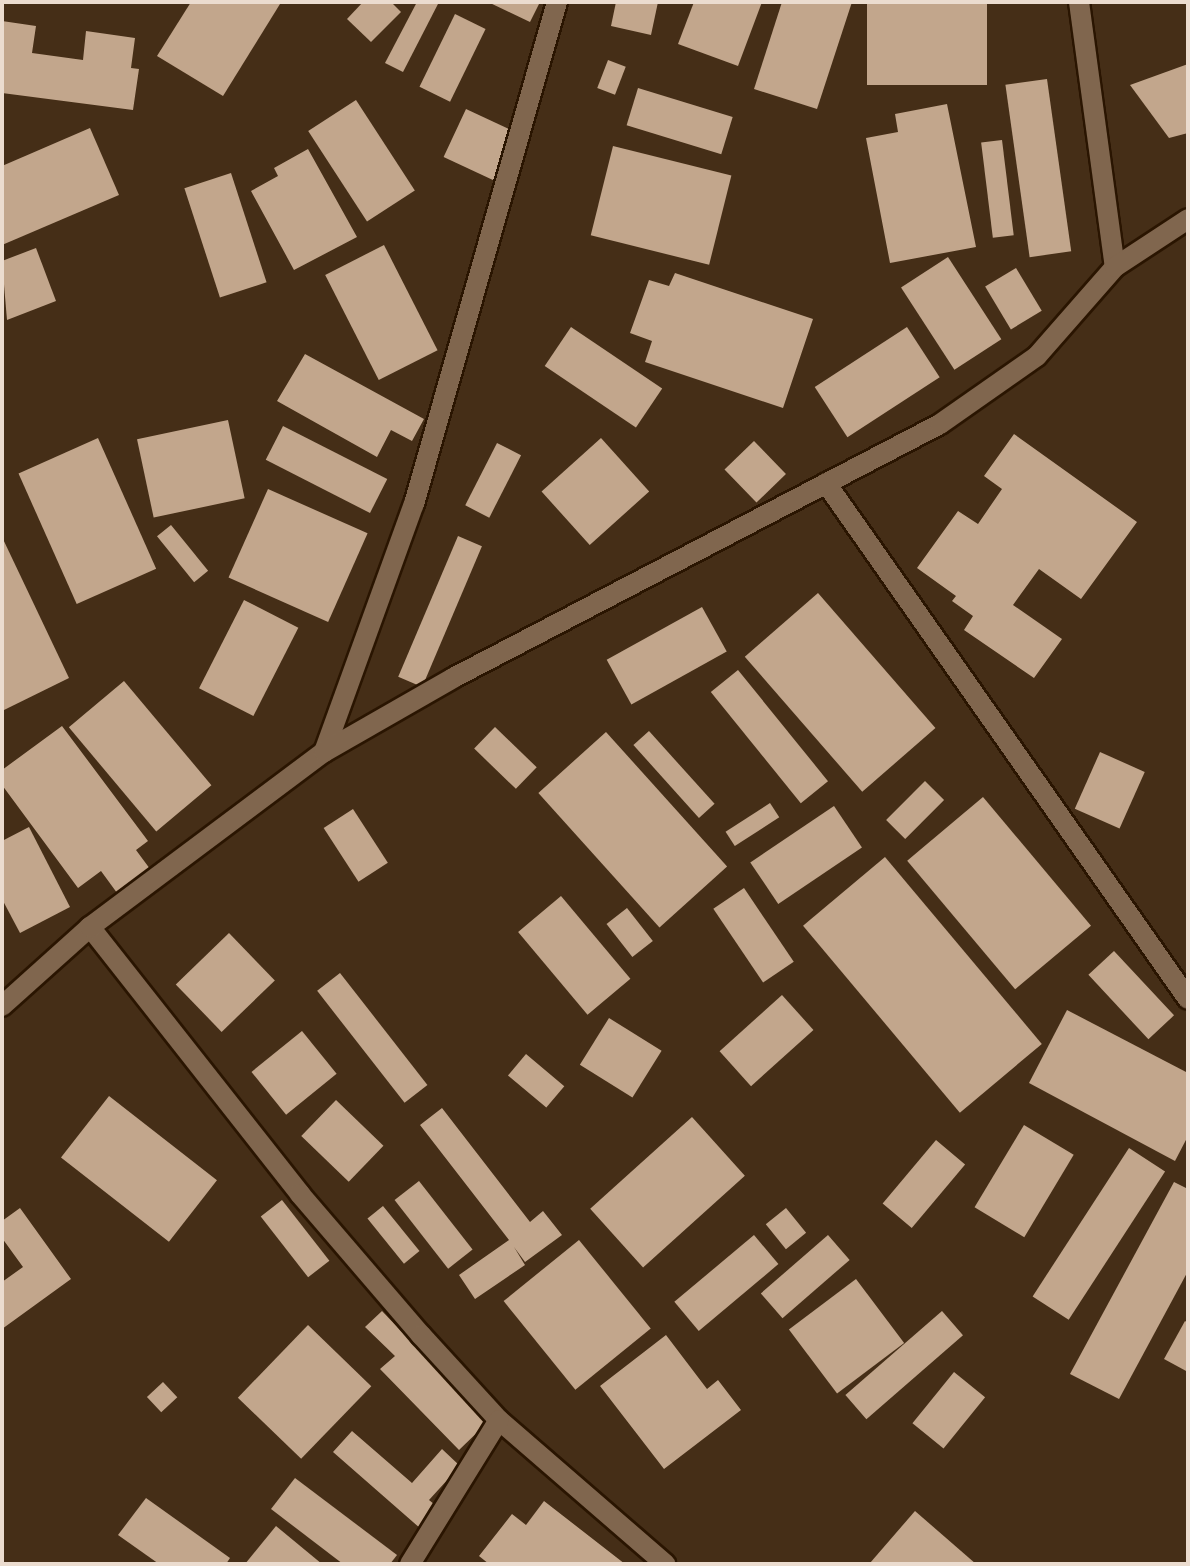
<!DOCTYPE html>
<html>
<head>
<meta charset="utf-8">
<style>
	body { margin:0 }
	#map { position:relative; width:1190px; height:1566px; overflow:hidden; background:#452e17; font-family:"Titillium Web",sans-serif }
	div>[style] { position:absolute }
	.building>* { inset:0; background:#c2a68c; transform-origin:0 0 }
	.roads { filter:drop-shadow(2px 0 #2a1501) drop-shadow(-2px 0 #2a1501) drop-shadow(0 2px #2a1501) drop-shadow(0 -2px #2a1501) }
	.minor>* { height:20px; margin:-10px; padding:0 10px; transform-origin:10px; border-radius:10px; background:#80664e }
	span { translate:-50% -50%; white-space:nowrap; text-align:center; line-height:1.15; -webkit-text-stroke:8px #23190f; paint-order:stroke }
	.frame { position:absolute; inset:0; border:4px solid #ebdccf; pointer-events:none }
</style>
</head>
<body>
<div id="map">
	<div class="building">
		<div style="clip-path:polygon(191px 2px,280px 4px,223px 96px,157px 56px)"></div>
		<div style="clip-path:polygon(363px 2px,391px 2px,401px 12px,371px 42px,347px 19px)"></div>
		<div style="clip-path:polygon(417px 2px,439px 2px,403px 72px,385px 63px)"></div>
		<div style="clip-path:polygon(488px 2px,540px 2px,530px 22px)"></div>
		<div style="clip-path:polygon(616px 2px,658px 2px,651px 35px,611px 26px)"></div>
		<div style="clip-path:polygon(694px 2px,762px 2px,738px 66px,678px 44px)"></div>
		<div style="clip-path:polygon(782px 2px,852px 2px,817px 109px,754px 89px)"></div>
		<div style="left:867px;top:2px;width:120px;height:83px"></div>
		<div style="left:455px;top:14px;width:34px;height:81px;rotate:26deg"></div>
		<div style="clip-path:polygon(2px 21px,36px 26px,32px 53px,83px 60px,86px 31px,135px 38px,131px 68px,139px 69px,133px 110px,2px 93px)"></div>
		<div style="left:608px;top:60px;width:19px;height:30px;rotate:21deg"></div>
		<div style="clip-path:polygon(1188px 64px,1188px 133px,1169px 138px,1130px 85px)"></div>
		<div style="left:1047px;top:79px;width:174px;height:42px;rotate:82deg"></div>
		<div style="left:638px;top:88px;width:99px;height:39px;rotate:17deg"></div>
		<div style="left:356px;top:100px;width:108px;height:57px;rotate:57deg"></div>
		<div style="clip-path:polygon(947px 104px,976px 247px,890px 263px,866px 138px,898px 132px,895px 114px)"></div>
		<div style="left:466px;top:109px;width:55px;height:53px;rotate:25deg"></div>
		<div style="clip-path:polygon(90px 128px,119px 195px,2px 245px,2px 166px)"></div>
		<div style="left:1002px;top:140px;width:96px;height:21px;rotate:83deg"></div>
		<div style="left:613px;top:146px;width:122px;height:92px;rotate:14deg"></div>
		<div style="clip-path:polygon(308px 149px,357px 237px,294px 270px,251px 191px,278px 176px,274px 168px)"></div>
		<div style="left:231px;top:173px;width:115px;height:49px;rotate:72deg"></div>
		<div style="left:384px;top:245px;width:118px;height:66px;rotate:63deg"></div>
		<div style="clip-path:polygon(36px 248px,56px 301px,7px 320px,2px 261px)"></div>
		<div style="left:948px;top:257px;width:98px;height:56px;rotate:57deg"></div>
		<div style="left:1016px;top:268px;width:50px;height:36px;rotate:59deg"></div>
		<div style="clip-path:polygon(675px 273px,813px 319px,783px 408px,645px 362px,652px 341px,630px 333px,649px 280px,669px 286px)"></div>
		<div style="left:571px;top:327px;width:110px;height:47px;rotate:34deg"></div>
		<div style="left:907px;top:327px;width:60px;height:110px;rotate:57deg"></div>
		<div style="clip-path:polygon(305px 354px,424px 419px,412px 441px,391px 430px,377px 457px,277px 401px)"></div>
		<div style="left:228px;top:420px;width:80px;height:93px;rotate:78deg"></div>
		<div style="left:283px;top:426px;width:117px;height:38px;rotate:27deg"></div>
		<div style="clip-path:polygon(1014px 434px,1137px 522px,1081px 599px,1039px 569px,1013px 605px,1062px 639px,1034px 678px,964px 630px,973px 616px,952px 601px,956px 596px,917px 568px,958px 511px,978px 524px,1002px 489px,984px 476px)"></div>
		<div style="left:98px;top:438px;width:143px;height:87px;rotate:66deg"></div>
		<div style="left:601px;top:438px;width:72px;height:80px;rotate:48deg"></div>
		<div style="left:754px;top:441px;width:46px;height:41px;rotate:46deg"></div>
		<div style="left:497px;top:443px;width:27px;height:70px;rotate:27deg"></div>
		<div style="left:268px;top:489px;width:109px;height:97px;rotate:24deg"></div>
		<div style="left:171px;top:525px;width:59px;height:18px;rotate:51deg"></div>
		<div style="left:458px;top:536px;width:26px;height:153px;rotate:23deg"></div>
		<div style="clip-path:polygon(2px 537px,69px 678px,4px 710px,2px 706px)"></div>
		<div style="left:818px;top:593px;width:179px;height:97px;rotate:49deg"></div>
		<div style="left:244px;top:600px;width:61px;height:99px;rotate:27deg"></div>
		<div style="left:702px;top:607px;width:51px;height:109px;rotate:61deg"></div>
		<div style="left:738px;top:670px;width:143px;height:35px;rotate:51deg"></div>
		<div style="left:124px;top:681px;width:136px;height:72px;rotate:50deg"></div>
		<div style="clip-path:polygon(62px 726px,148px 841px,136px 850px,153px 873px,120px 897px,101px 871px,78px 888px,2px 785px,2px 770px)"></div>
		<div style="left:495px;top:727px;width:58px;height:30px;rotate:44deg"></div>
		<div style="left:649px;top:731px;width:98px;height:21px;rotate:48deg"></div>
		<div style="left:606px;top:732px;width:181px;height:91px;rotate:48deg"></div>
		<div style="left:1100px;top:752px;width:49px;height:62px;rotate:24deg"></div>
		<div style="left:925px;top:781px;width:27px;height:55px;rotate:45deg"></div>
		<div style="left:983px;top:797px;width:168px;height:99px;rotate:50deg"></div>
		<div style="left:770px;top:803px;width:17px;height:53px;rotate:57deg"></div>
		<div style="left:834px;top:806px;width:50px;height:101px;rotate:56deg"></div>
		<div style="left:353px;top:809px;width:64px;height:35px;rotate:57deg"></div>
		<div style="clip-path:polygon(29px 827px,70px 907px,20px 933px,2px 899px,2px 841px)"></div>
		<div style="left:885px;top:857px;width:244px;height:107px;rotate:50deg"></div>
		<div style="left:744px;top:888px;width:89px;height:37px;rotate:56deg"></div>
		<div style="left:561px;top:896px;width:108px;height:56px;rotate:50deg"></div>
		<div style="left:627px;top:908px;width:42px;height:26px;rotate:52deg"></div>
		<div style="left:229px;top:933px;width:66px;height:74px;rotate:46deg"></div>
		<div style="left:1114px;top:951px;width:88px;height:35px;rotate:47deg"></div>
		<div style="left:340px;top:973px;width:142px;height:29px;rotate:52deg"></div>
		<div style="left:782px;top:995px;width:47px;height:84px;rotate:48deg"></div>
		<div style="clip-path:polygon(1067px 1010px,1188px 1073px,1188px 1136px,1175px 1161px,1029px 1083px)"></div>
		<div style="left:609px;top:1018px;width:62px;height:55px;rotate:32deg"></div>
		<div style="left:302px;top:1031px;width:55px;height:65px;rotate:51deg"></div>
		<div style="left:526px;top:1054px;width:50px;height:28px;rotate:40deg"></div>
		<div style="left:109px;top:1096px;width:137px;height:78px;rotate:38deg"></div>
		<div style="left:336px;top:1100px;width:66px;height:50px;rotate:44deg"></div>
		<div style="clip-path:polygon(442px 1108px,530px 1222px,543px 1211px,562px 1235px,525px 1262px,514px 1247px,525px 1265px,475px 1299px,459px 1275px,509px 1240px,420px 1125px)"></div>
		<div style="left:692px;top:1117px;width:79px;height:137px;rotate:48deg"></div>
		<div style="left:1024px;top:1125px;width:58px;height:96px;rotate:31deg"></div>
		<div style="left:936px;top:1140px;width:38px;height:83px;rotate:40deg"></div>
		<div style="left:1129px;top:1148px;width:43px;height:177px;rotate:33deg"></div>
		<div style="left:419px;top:1181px;width:87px;height:31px;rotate:52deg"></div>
		<div style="clip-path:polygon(1174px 1182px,1188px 1189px,1188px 1271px,1119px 1399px,1070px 1374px)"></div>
		<div style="left:282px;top:1200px;width:77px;height:27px;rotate:52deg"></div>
		<div style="left:383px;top:1206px;width:58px;height:20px;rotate:51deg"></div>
		<div style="clip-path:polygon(20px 1208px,71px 1279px,2px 1329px,2px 1282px,23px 1267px,2px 1238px,2px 1221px)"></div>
		<div style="left:786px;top:1208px;width:32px;height:26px;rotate:51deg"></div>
		<div style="left:754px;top:1235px;width:38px;height:104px;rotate:50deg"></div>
		<div style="left:828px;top:1235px;width:33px;height:89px;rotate:49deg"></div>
		<div style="left:579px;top:1240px;width:114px;height:97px;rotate:51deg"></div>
		<div style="left:856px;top:1279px;width:80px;height:84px;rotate:53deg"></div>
		<div style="clip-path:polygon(382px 1311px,488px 1422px,459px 1450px,380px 1369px,395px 1356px,365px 1327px)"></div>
		<div style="left:942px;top:1311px;width:32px;height:128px;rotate:49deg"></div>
		<div style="clip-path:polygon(1185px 1321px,1188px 1323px,1188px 1372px,1164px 1359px)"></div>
		<div style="left:308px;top:1325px;width:88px;height:101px;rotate:44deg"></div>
		<div style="clip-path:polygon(666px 1335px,707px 1389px,718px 1380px,741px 1410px,664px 1469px,600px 1386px)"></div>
		<div style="left:954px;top:1372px;width:40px;height:66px;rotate:39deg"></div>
		<div style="left:163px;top:1382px;width:21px;height:22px;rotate:47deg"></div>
		<div style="clip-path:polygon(352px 1431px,412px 1483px,442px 1449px,460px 1466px,429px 1500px,440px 1509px,421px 1529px,333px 1452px)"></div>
		<div style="clip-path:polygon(295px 1478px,397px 1555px,390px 1564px,343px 1564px,271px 1509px)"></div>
		<div style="clip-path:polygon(146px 1498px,230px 1558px,226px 1564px,159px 1564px,118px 1535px)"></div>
		<div style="clip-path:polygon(544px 1501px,625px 1564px,489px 1564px,479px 1556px,512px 1514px,526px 1525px)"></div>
		<div style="clip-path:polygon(915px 1511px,976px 1564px,870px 1563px)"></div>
		<div style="clip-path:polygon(276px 1526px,322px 1564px,245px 1564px)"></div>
	</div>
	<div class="roads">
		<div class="minor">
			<div style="left:1079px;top:2px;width:267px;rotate:82.3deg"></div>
			<div style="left:826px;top:483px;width:630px;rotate:54.95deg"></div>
			<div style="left:324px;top:752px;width:264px;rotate:-70.1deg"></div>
			<div style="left:414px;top:504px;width:522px;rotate:-74.1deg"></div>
			<div style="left:90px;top:927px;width:340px;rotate:51.8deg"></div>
			<div style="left:300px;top:1194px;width:186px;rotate:49.4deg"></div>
			<div style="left:421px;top:1335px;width:115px;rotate:47.5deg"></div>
			<div style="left:499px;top:1420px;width:220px;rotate:40.9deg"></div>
			<div style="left:2px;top:1006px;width:118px;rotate:-41.9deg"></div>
			<div style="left:90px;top:927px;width:292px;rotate:-36.8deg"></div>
			<div style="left:324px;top:752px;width:149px;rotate:-29.8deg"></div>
			<div style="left:453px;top:678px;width:549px;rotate:-27.54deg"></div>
			<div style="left:940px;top:424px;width:118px;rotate:-35deg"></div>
			<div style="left:1037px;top:356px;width:118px;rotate:-48.8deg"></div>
			<div style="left:1115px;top:267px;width:87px;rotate:-33.3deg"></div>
			<div style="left:410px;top:1564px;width:169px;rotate:-58.3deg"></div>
		</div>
	</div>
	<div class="frame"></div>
</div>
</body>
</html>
